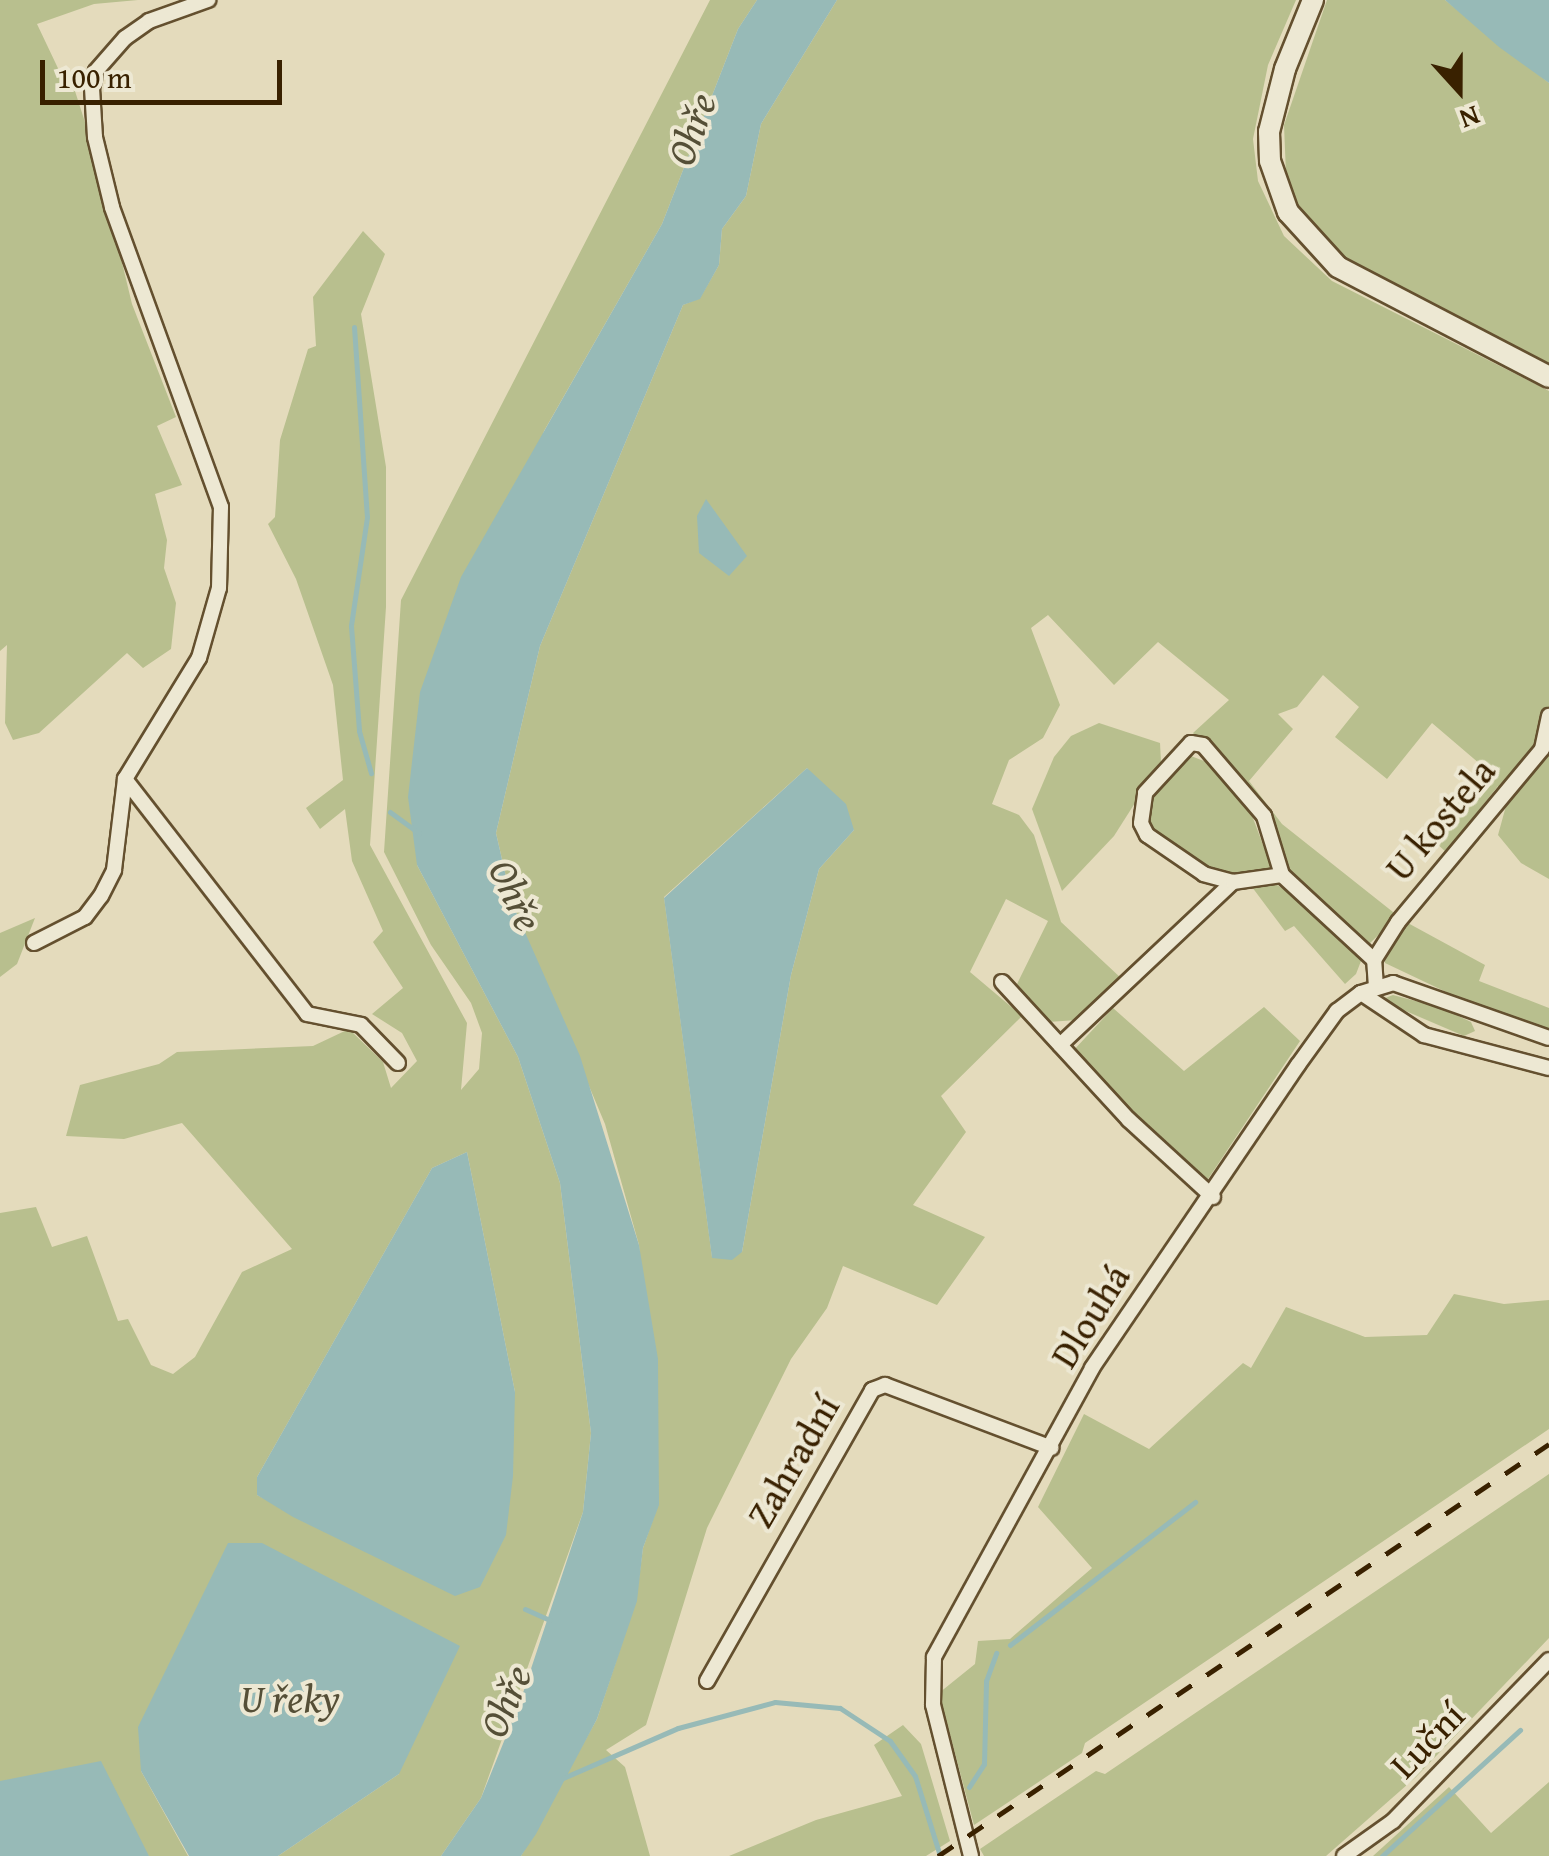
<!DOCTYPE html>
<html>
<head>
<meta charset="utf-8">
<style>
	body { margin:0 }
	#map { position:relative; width:1549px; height:1856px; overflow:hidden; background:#e4dbbc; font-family:"Gentium Book Plus",serif }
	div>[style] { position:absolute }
	.green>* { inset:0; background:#b8bf8e }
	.water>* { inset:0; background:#97bab7 }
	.stream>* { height:5px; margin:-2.5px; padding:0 2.5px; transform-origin:2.5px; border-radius:2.5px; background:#97bab7 }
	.roads { filter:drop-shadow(2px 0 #64502f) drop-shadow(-2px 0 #64502f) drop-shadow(0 2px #64502f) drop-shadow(0 -2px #64502f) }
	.street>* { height:14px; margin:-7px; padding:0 7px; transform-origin:7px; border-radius:7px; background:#ede8d3 }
	.secondary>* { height:20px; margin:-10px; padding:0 10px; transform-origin:10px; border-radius:10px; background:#ede8d3 }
	.rail>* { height:5px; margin-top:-2.5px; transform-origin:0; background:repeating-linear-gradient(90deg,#392100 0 18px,transparent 0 36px) }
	span { translate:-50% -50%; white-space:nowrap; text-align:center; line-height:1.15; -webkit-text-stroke:8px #ede8d3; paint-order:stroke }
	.street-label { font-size:38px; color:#392100 }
	.water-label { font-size:40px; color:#554f37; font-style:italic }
	.north { position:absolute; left:1409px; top:40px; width:100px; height:100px; -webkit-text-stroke:8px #ede8d3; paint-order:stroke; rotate:159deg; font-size:28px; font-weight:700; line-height:40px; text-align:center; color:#392100 }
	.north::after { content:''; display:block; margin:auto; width:35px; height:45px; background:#392100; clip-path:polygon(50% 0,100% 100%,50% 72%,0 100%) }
	.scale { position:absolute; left:40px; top:60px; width:242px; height:45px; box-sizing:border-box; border:5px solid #392100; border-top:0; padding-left:12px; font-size:30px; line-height:35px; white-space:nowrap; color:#392100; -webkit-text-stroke:8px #ede8d3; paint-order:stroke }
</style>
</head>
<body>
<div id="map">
	<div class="green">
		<div style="clip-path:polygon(0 0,138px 0,94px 4px,37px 24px,65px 83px,75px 91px,98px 163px,132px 304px,176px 417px,157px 426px,182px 485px,155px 494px,167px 540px,164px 568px,176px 603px,171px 649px,143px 668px,127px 653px,39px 733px,13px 740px,5px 723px,7px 645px,0 651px)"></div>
		<div style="clip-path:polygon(evenodd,710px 0,757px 0,738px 29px,662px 224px,544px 431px,417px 865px,518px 1057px,560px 1183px,591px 1433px,583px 1512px,481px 1798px,441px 1856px,278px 1856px,399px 1774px,141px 1771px,188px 1856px,149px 1856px,0 1781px,0 1213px,36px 1207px,52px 1247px,87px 1236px,118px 1321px,128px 1319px,151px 1365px,173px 1374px,195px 1357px,242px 1272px,292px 1249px,182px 1123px,124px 1139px,66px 1136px,80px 1085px,159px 1064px,177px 1052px,313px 1046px,349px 1029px,383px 1062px,391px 1088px,417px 1061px,402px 1033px,372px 1014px,403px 988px,373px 942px,383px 931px,352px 861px,345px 809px,320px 829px,306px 808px,343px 780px,333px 685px,296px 579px,268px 524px,275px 517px,280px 440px,308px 349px,316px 346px,313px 297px,363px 231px,385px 254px,361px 314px,386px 467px,386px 607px,370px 845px,467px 1023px,461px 1090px,479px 1069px,482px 1033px,471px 1003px,431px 945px,384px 852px,401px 600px,710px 0,467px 1152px,515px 1392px,370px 1551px,257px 1495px,257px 1477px,432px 1168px,467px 1152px)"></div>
		<div style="clip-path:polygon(evenodd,837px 0,1296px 0,1268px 65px,1253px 139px,1258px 181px,1284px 236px,1332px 281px,1549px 391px,1549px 879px,1521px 863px,1498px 835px,1506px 806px,1498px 786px,1446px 852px,1436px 843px,1480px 764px,1432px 723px,1387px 779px,1335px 737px,1359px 707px,1323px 675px,1297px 707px,1278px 714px,1293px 729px,1249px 781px,1282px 824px,1398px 916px,1367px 946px,1286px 871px,1270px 821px,1193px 733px,1229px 700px,1158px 642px,1114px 685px,1048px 615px,1031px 628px,1060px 705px,1043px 738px,1009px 760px,992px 804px,1019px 815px,1034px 835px,1061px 922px,1122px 979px,1077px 1020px,1048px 1022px,1017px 984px,1048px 921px,1006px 899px,970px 972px,1022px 1016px,941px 1096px,966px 1132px,913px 1205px,985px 1237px,937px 1305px,843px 1266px,827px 1308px,791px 1359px,707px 1528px,646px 1725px,606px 1750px,625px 1767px,650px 1856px,521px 1856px,597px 1719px,636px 1601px,643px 1548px,658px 1505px,639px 1245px,605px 1124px,512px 903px,496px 833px,540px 646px,683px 305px,700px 298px,719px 265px,722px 229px,746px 196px,761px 124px,837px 0,807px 768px,854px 830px,819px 869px,791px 975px,742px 1252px,712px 1257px,664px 897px,807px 768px)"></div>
		<div style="clip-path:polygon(1327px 0,1445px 0,1549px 83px,1549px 370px,1362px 272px,1305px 221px,1286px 174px,1284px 125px)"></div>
		<div style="clip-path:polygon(1099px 723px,1160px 743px,1161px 762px,1114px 836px,1062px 891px,1032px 809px,1054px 757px,1071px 736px)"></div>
		<div style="clip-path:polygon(1191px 756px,1209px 763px,1247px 802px,1272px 869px,1230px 875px,1199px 867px,1152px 834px,1145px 821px,1148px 798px,1177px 760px)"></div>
		<div style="clip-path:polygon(1249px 883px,1277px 885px,1294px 896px,1355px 952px,1361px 961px,1356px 974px,1345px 984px,1294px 926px,1285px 931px)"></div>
		<div style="clip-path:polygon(35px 918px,17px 964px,0 977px,0 933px)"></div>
		<div style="clip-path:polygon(1406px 922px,1485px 965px,1479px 981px,1549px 1008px,1549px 1032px,1482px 1009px,1385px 963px,1385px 950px)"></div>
		<div style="clip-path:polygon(1393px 995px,1442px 1008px,1471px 1022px,1475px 1031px,1464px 1036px,1380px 1000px)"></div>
		<div style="clip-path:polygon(1264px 1007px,1300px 1041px,1206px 1182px,1072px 1052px,1113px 1008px,1184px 1071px)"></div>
		<div style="clip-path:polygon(1454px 1294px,1504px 1304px,1549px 1300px,1549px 1429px,1085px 1743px,1082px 1753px,974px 1825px,939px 1693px,975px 1664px,978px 1641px,1010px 1639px,1092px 1568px,1038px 1507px,1084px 1414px,1149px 1449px,1243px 1363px,1251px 1368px,1286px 1307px,1365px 1337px,1427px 1335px)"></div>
		<div style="clip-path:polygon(1549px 1474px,1549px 1638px,1416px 1777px,1326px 1856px,984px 1856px,980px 1849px,1020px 1822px,1096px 1771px,1105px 1774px)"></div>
		<div style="clip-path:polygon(903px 1725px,921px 1744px,950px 1841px,926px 1856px,729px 1856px,816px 1820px,902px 1796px,874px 1745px)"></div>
		<div style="clip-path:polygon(1549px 1782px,1549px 1856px,1373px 1856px,1449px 1787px,1491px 1833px)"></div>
	</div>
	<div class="water">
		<div style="clip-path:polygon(757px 0,837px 0,761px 124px,746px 196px,722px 229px,719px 265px,700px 299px,683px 305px,540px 646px,496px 833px,512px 903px,580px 1056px,639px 1245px,658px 1359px,659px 1505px,643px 1548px,637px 1601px,597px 1719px,536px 1834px,521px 1856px,441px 1856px,481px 1798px,520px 1702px,583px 1512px,591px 1433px,560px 1183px,518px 1057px,417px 865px,408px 797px,420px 692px,461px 577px,662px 224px,738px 29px)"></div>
		<div style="clip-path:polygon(1445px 0,1549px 0,1549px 83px,1499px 47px)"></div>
		<div style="clip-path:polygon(706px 499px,747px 556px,729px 576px,699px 553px,697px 516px)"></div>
		<div style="clip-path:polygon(807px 768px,846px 804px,854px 830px,819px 869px,791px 975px,742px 1252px,732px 1260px,712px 1258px,664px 898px)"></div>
		<div style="clip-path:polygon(467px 1152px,515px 1392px,513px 1476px,506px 1535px,480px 1587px,455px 1596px,293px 1517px,257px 1495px,257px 1477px,432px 1168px)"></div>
		<div style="clip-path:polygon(228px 1543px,262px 1543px,460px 1646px,399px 1774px,278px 1856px,189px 1856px,141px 1771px,138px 1727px)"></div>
		<div style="clip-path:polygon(101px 1761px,149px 1856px,0 1856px,0 1781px)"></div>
	</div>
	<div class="stream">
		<div style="left:354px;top:327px;width:190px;rotate:86.1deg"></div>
		<div style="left:367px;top:517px;width:110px;rotate:98.4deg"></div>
		<div style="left:351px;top:626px;width:105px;rotate:85.6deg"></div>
		<div style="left:359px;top:731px;width:44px;rotate:74.1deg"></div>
		<div style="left:390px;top:812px;width:36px;rotate:36deg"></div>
		<div style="left:525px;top:1609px;width:27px;rotate:24deg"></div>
		<div style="left:1010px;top:1645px;width:234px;rotate:-37.7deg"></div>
		<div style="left:563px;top:1778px;width:125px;rotate:-23.5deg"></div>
		<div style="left:678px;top:1728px;width:100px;rotate:-15deg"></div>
		<div style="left:775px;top:1702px;width:65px;rotate:5.3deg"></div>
		<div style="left:840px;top:1708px;width:60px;rotate:33.4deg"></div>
		<div style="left:890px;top:1741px;width:43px;rotate:54.5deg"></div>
		<div style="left:915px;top:1776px;width:84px;rotate:72.6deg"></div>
		<div style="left:969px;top:1787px;width:27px;rotate:-57deg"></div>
		<div style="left:984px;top:1764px;width:83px;rotate:-88.6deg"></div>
		<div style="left:986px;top:1681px;width:30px;rotate:-70deg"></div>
		<div style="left:1382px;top:1856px;width:187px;rotate:-42.4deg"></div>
	</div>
	<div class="roads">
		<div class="street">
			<div style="left:125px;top:779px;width:297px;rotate:52.2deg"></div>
			<div style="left:307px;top:1014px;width:55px;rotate:11.5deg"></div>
			<div style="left:361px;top:1025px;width:53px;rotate:45.8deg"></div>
			<div style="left:1233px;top:882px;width:30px;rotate:-165deg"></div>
			<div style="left:1204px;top:874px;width:69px;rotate:-145.6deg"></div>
			<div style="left:1147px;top:835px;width:13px;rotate:-117deg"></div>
			<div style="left:1141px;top:823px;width:30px;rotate:-82deg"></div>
			<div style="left:1145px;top:793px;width:68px;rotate:-47.4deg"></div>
			<div style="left:1191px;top:743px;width:12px;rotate:9deg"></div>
			<div style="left:1203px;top:745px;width:94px;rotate:49.3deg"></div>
			<div style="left:1264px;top:816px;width:62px;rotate:73deg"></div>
			<div style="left:1282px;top:875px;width:125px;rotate:42.7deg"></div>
			<div style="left:34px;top:943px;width:57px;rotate:-27deg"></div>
			<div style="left:85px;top:917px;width:26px;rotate:-53deg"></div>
			<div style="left:101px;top:896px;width:29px;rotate:-63deg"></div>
			<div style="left:114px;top:870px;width:92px;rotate:-83.1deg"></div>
			<div style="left:125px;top:779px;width:142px;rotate:-58.6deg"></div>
			<div style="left:199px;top:658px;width:73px;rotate:-74.1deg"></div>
			<div style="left:219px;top:588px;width:81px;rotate:-88.6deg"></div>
			<div style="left:221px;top:507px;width:319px;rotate:-110deg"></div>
			<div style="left:112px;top:207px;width:72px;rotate:-103.7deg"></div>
			<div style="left:95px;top:137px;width:49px;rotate:-93.5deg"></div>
			<div style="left:92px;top:88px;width:17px;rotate:-77deg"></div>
			<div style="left:96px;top:71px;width:44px;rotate:-48.7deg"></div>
			<div style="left:125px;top:38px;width:29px;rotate:-35deg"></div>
			<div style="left:149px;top:21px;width:63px;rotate:-19.6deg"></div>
			<div style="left:1002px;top:982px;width:188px;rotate:47.4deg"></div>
			<div style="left:1129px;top:1120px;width:114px;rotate:42.5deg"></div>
			<div style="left:1376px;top:987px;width:27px;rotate:-94deg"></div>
			<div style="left:1374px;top:960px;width:45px;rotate:-57.7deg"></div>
			<div style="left:1398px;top:922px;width:225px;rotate:-50.2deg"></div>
			<div style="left:1542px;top:749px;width:34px;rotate:-78deg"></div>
			<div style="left:1361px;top:993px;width:76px;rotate:33.7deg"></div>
			<div style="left:1424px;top:1035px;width:129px;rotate:14.8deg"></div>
			<div style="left:1060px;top:1045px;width:238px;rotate:-43.3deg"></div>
			<div style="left:1233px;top:882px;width:49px;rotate:-8.1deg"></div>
			<div style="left:707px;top:1681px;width:335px;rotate:-60.4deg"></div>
			<div style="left:872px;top:1390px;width:14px;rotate:-21deg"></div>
			<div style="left:885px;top:1385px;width:178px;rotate:20.7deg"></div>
			<div style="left:971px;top:1856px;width:156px;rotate:-104.1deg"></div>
			<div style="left:933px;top:1705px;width:48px;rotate:-88.8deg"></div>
			<div style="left:934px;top:1657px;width:329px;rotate:-61.3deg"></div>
			<div style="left:1092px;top:1368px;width:366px;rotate:-55.8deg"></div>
			<div style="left:1298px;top:1065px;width:67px;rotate:-54.2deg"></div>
			<div style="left:1337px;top:1011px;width:30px;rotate:-37deg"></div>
			<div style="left:1361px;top:993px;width:34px;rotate:-17deg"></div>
			<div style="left:1393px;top:983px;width:165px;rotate:19.4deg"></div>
			<div style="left:1344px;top:1856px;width:60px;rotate:-35.5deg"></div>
			<div style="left:1393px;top:1821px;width:224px;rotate:-45.9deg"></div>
		</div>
		<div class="secondary">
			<div style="left:1313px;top:0;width:74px;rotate:112.1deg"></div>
			<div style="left:1285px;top:69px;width:65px;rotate:104.3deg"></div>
			<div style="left:1269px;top:132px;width:29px;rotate:88deg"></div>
			<div style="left:1270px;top:161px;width:54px;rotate:70.6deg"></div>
			<div style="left:1288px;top:212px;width:74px;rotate:47.7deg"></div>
			<div style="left:1338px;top:267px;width:238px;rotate:27.5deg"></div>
		</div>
	</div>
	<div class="rail">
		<div style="left:938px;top:1856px;width:737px;rotate:-33.99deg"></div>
	</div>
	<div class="street-label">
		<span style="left:1440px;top:819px;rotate:-50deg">U kostela</span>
		<span style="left:1090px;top:1316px;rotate:-58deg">Dlouhá</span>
		<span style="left:793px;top:1461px;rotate:-60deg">Zahradní</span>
		<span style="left:1427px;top:1740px;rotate:-46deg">Luční</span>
	</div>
	<div class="water-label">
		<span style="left:691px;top:129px;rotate:-70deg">Ohře</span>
		<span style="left:516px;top:895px;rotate:65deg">Ohře</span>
		<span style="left:290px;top:1698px">U řeky</span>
		<span style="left:505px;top:1701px;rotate:-67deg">Ohře</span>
	</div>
	<div class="north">N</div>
	<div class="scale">100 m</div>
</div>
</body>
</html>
